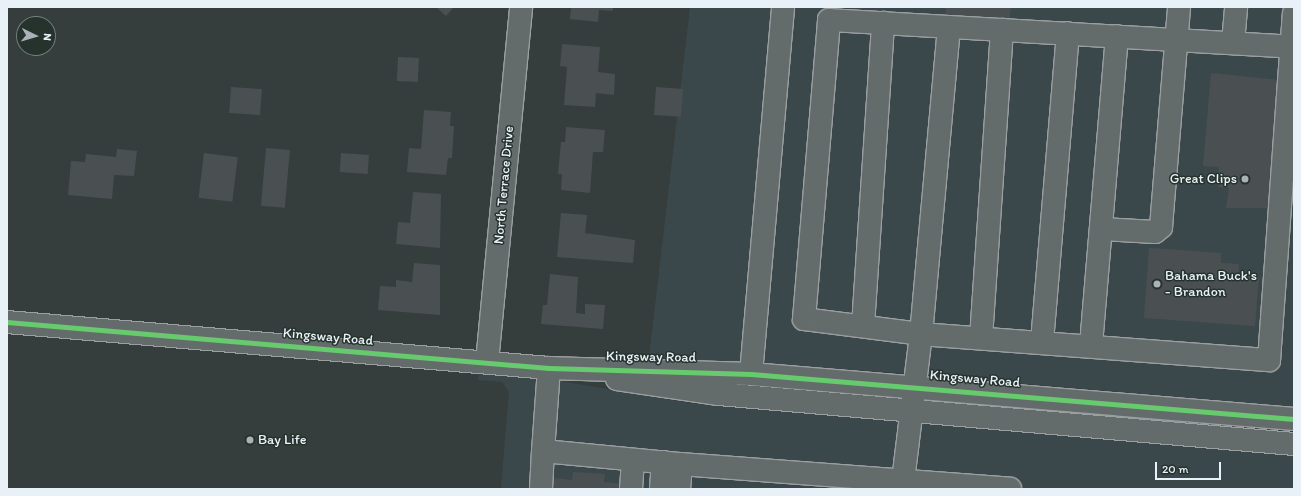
<!DOCTYPE html>
<html>
<head>
<meta charset="utf-8">
<style>
	body { margin:0 }
	#map { position:relative; width:1301px; height:496px; overflow:hidden; background:#363d3d; font-family:Itim,sans-serif }
	div>[style] { position:absolute }
	.built>* { inset:0; background:#3b484b }
	.building>* { inset:0; background:#4a5052; transform-origin:0 0 }
	.roads { filter:drop-shadow(1px 0 #9b9fa1) drop-shadow(-1px 0 #9b9fa1) drop-shadow(0 1px #9b9fa1) drop-shadow(0 -1px #9b9fa1) }
	.minor>* { height:22px; margin:-11px; padding:0 11px; transform-origin:11px; border-radius:11px; background:#646b6b }
	.cycleway>* { height:5px; margin:-2.5px; padding:0 2.5px; transform-origin:2.5px; border-radius:2.5px; background:#67ca6e }
	.dots>* { width:11px; height:11px; translate:-50% -50%; box-sizing:border-box; border:2px solid #26332d; border-radius:50% }
	span { translate:-50% -50%; white-space:nowrap; text-align:center; line-height:1.15; -webkit-text-stroke:3px #26332d; paint-order:stroke }
	.poi-label { font-size:14px; color:#e8f1f8 }
	.right { translate:-100% -50%; text-align:right }
	.left { translate:0 -50%; text-align:left }
	.street-label { font-size:14px; color:#e8f1f8 }
	.frame { position:absolute; inset:0; border:8px solid #e8f1f8; pointer-events:none }
	.north { position:absolute; left:16px; top:16px; width:40px; height:40px; box-sizing:border-box; background:#26332d; border:1px solid #747f7e; border-radius:50%; rotate:95deg; font-size:11px; font-weight:700; line-height:16px; text-align:center; color:#e8f1f8 }
	.north::after { content:''; display:block; margin:auto; width:14px; height:18px; background:#aab2b7; clip-path:polygon(50% 0,100% 100%,50% 72%,0 100%) }
	.scale { position:absolute; left:1155px; top:462px; width:66px; height:18px; box-sizing:border-box; border:2px solid #e8f1f8; border-top:0; padding-left:5px; font-size:12px; line-height:14px; white-space:nowrap; color:#e8f1f8; -webkit-text-stroke:3px #26332d; paint-order:stroke }
</style>
</head>
<body>
<div id="map">
	<div class="built">
		<div style="clip-path:polygon(690px 7px,1294px 7px,1294px 407px,902px 373px,649px 357px)"></div>
		<div style="clip-path:polygon(479px 373px,548px 379px,690px 403px,1294px 455px,1294px 489px,501px 489px,509px 392px,502px 382px,478px 380px)"></div>
	</div>
	<div class="building">
		<div style="clip-path:polygon(436px 7px,454px 7px,446px 16px)"></div>
		<div style="clip-path:polygon(571px 7px,613px 7px,613px 11px,599px 10px,598px 22px,570px 19px)"></div>
		<div style="clip-path:polygon(946px 7px,1011px 7px,1009px 25px,945px 19px)"></div>
		<div style="clip-path:polygon(562px 44px,600px 47px,598px 72px,615px 74px,614px 95px,596px 93px,595px 107px,564px 105px,567px 67px,560px 66px)"></div>
		<div style="left:398px;top:57px;width:21px;height:24px;rotate:3deg"></div>
		<div style="clip-path:polygon(1211px 73px,1280px 80px,1269px 208px,1226px 208px,1229px 188px,1218px 187px,1219px 167px,1203px 166px)"></div>
		<div style="left:231px;top:87px;width:31px;height:26px;rotate:4deg"></div>
		<div style="left:656px;top:87px;width:27px;height:28px;rotate:4deg"></div>
		<div style="clip-path:polygon(424px 110px,451px 112px,450px 126px,454px 126px,452px 158px,448px 158px,446px 175px,407px 172px,409px 148px,421px 149px)"></div>
		<div style="clip-path:polygon(566px 127px,605px 130px,603px 152px,593px 152px,590px 193px,561px 190px,562px 174px,558px 174px,561px 142px,565px 142px)"></div>
		<div style="left:266px;top:148px;width:24px;height:58px;rotate:5deg"></div>
		<div style="clip-path:polygon(117px 149px,137px 151px,134px 176px,114px 175px,112px 199px,68px 195px,71px 161px,85px 162px,86px 154px,116px 157px)"></div>
		<div style="left:204px;top:153px;width:34px;height:45px;rotate:7deg"></div>
		<div style="left:341px;top:153px;width:28px;height:19px;rotate:4deg"></div>
		<div style="clip-path:polygon(413px 192px,441px 194px,440px 248px,396px 244px,398px 222px,410px 223px)"></div>
		<div style="clip-path:polygon(561px 213px,587px 215px,585px 233px,635px 240px,633px 263px,557px 257px)"></div>
		<div style="clip-path:polygon(1149px 248px,1221px 253px,1221px 263px,1239px 264px,1238px 276px,1259px 277px,1255px 326px,1144px 318px)"></div>
		<div style="clip-path:polygon(414px 263px,440px 265px,440px 315px,378px 310px,380px 286px,396px 287px,396px 280px,412px 282px)"></div>
		<div style="clip-path:polygon(550px 274px,578px 277px,576px 313px,585px 314px,585px 304px,605px 305px,603px 329px,541px 324px,543px 305px,547px 305px)"></div>
		<div style="clip-path:polygon(573px 472px,605px 474px,604px 482px,623px 484px,622px 489px,552px 489px,555px 478px,572px 480px)"></div>
	</div>
	<div class="roads">
		<div class="minor">
			<div style="left:949px;top:27px;width:308px;rotate:95.2deg"></div>
			<div style="left:921px;top:334px;width:349px;rotate:4.3deg"></div>
			<div style="left:1269px;top:360px;width:347px;rotate:-85.9deg"></div>
			<div style="left:1233px;top:43px;width:36px;rotate:-85deg"></div>
			<div style="left:1102px;top:229px;width:53px;rotate:3.2deg"></div>
			<div style="left:1155px;top:232px;width:8px;rotate:-40deg"></div>
			<div style="left:1161px;top:227px;width:221px;rotate:-85.3deg"></div>
			<div style="left:7px;top:322px;width:544px;rotate:4.85deg"></div>
			<div style="left:549px;top:368px;width:202px;rotate:1.7deg"></div>
			<div style="left:751px;top:374px;width:545px;rotate:4.74deg"></div>
			<div style="left:863px;top:326px;width:304px;rotate:-86.2deg"></div>
			<div style="left:981px;top:338px;width:309px;rotate:-86.1deg"></div>
			<div style="left:1042px;top:342px;width:310px;rotate:-85.2deg"></div>
			<div style="left:1091px;top:345px;width:310px;rotate:-85.2deg"></div>
			<div style="left:487px;top:362px;width:357px;rotate:-84.5deg"></div>
			<div style="left:549px;top:368px;width:83px;rotate:94.1deg"></div>
			<div style="left:543px;top:451px;width:139px;rotate:5.4deg"></div>
			<div style="left:751px;top:374px;width:368px;rotate:-85deg"></div>
			<div style="left:617px;top:379px;width:103px;rotate:8.4deg"></div>
			<div style="left:719px;top:394px;width:577px;rotate:4.97deg"></div>
			<div style="left:541px;top:489px;width:38px;rotate:-87deg"></div>
			<div style="left:631px;top:489px;width:29px;rotate:-86deg"></div>
			<div style="left:661px;top:489px;width:27px;rotate:-86deg"></div>
			<div style="left:679px;top:489px;width:25px;rotate:-85deg"></div>
			<div style="left:681px;top:464px;width:330px;rotate:4.3deg"></div>
			<div style="left:902px;top:489px;width:156px;rotate:-83deg"></div>
			<div style="left:921px;top:334px;width:118px;rotate:-172.7deg"></div>
			<div style="left:804px;top:319px;width:300px;rotate:-85.2deg"></div>
			<div style="left:829px;top:20px;width:466px;rotate:3.3deg"></div>
		</div>
	</div>
	<div class="cycleway">
		<div style="left:7px;top:322px;width:544px;rotate:4.85deg"></div>
		<div style="left:549px;top:368px;width:202px;rotate:1.7deg"></div>
		<div style="left:751px;top:374px;width:545px;rotate:4.74deg"></div>
	</div>
	<div class="dots">
		<div style="left:1245px;top:179px;background:#aab2b7"></div>
		<div style="left:1157px;top:284px;background:#aab2b7"></div>
		<div style="left:250px;top:440px;background:#aab2b7"></div>
	</div>
	<div class="poi-label">
		<span class="right" style="left:1237px;top:179px">Great Clips</span>
		<span class="left" style="left:1165px;top:284px">Bahama Buck's<br>- Brandon</span>
		<span class="left" style="left:258px;top:440px">Bay Life</span>
	</div>
	<div class="street-label">
		<span style="left:504px;top:185px;rotate:-85deg">North Terrace Drive</span>
		<span style="left:328px;top:337px;rotate:5deg">Kingsway Road</span>
		<span style="left:651px;top:357px;rotate:1deg">Kingsway Road</span>
		<span style="left:975px;top:379px;rotate:5deg">Kingsway Road</span>
	</div>
	<div class="frame"></div>
	<div class="north">N</div>
	<div class="scale">20 m</div>
</div>
</body>
</html>
